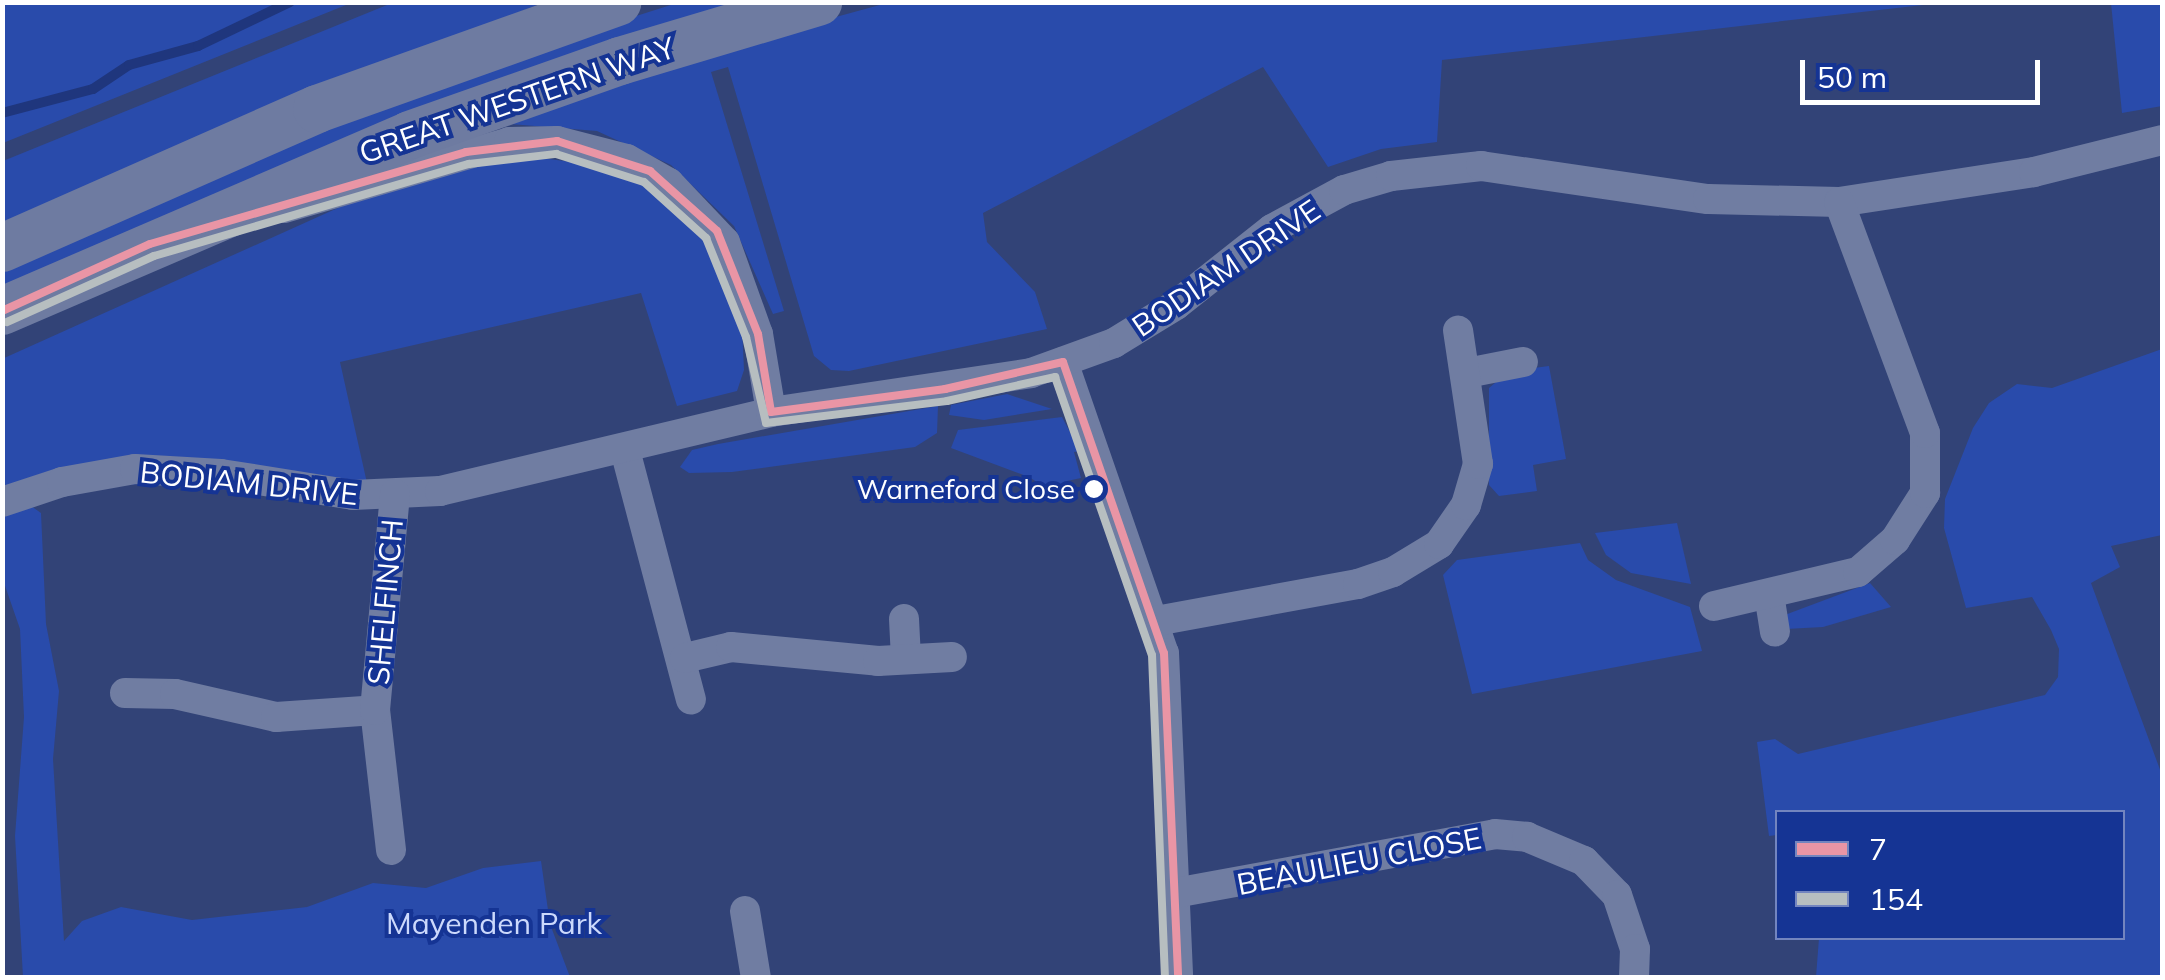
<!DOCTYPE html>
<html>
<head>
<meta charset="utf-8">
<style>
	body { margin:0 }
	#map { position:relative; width:2165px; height:980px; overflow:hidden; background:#324377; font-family:Mulish,sans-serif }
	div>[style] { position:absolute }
	.green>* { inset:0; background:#294bab }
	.stream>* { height:10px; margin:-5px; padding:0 5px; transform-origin:5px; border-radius:5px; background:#1f367d }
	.street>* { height:30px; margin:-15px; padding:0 15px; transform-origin:15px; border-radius:15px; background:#707da2 }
	.primary>* { height:48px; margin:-24px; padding:0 24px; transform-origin:24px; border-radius:24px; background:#6e7ba1 }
	.bus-1>* { height:8px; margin:-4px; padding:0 4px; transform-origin:4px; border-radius:4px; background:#e995a5 }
	.bus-2>* { height:8px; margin:-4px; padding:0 4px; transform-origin:4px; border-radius:4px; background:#b7bec0 }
	.dots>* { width:28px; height:28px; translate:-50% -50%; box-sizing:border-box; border:5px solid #153494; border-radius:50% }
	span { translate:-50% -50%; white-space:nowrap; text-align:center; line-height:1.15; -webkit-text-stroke:8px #153494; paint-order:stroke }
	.bus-label { font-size:28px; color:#fff }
	.right { translate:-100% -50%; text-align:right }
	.street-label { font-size:30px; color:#fff }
	.park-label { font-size:30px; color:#ccd9fc }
	.frame { position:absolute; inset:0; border:5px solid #fff; pointer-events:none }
	.legend { position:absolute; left:1775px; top:810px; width:350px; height:130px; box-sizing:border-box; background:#153494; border:2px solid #7385bf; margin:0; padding:12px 18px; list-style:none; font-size:30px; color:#fff }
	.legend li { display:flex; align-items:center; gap:20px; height:50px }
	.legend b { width:50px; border:2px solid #7385bf }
	.scale { position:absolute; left:1800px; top:60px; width:240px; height:45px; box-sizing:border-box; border:5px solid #fff; border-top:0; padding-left:12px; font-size:30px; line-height:35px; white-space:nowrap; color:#fff; -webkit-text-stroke:8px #153494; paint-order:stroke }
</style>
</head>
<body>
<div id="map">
	<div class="green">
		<div style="clip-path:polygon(9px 3px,9px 2px,351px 3px,3px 143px,2px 5px)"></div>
		<div style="clip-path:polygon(392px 3px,542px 3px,3px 222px,3px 161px)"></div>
		<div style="clip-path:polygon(677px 3px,751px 3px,328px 147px,3px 291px,3px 267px,226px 166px,520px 53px)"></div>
		<div style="clip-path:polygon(887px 3px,1941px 3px,1442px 60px,1437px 142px,1381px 149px,1328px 167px,1263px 67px,983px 213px,987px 242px,1035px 292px,1047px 329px,849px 371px,831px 370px,814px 356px,728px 67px,711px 72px,784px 311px,773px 314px,734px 226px,671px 165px,597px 131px,510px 124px,726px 47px)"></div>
		<div style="clip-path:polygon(2111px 3px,2162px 3px,2162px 106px,2122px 113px)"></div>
		<div style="clip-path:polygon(534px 157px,594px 165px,646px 186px,707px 242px,742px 326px,744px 370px,737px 391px,677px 406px,641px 293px,340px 362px,367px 483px,315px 478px,3px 489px,2px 359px,351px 202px,485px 160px)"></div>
		<div style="clip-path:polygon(2162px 349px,2162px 535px,2111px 546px,2120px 567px,2091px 583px,2162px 775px,2162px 977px,1816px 977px,1819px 938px,2122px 938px,2122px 812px,1778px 812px,1777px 835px,1769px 836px,1757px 742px,1775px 739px,1798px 754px,2045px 695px,2058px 677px,2059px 649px,2051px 630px,2032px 597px,1966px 608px,1944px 528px,1945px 499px,1973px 428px,1989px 403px,2017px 384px,2052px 388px)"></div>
		<div style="clip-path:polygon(1549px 366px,1566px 459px,1533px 465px,1537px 491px,1499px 496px,1489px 485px,1489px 388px,1509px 371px)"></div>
		<div style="clip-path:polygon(1007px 394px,1052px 409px,984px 420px,949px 415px,951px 405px)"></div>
		<div style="clip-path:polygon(938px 406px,937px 433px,915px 447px,732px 472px,689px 473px,680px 467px,692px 450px,718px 444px)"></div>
		<div style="clip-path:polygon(1062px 417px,1080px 451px,1074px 452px,1081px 478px,1067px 481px,1058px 496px,1029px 477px,951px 448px,958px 430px)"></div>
		<div style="clip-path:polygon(31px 506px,41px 513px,46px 624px,59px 691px,53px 759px,64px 941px,82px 921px,121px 907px,192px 920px,307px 907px,373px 883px,426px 888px,483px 868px,541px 861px,550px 924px,570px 977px,23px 977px,15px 836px,24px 717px,20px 629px,3px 580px,3px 517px)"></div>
		<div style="clip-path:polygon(1677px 523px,1691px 584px,1631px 573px,1606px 555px,1595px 533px)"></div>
		<div style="clip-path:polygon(1580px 543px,1588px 560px,1616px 580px,1690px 607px,1702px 651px,1472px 694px,1443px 575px,1457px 560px)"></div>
		<div style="clip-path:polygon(1870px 583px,1891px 607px,1823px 627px,1786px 629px,1782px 616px)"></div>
	</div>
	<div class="stream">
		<div style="left:2px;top:113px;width:94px;rotate:-14.8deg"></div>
		<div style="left:93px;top:89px;width:43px;rotate:-33.7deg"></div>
		<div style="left:129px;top:65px;width:72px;rotate:-15.4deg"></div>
		<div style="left:198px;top:46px;width:102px;rotate:-25.6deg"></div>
	</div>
	<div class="street">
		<div style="left:284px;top:208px;width:234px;rotate:-16.3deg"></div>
		<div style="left:509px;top:142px;width:48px;rotate:-1.2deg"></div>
		<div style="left:557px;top:141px;width:72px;rotate:14.4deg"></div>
		<div style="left:627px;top:159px;width:48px;rotate:29.7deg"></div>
		<div style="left:669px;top:183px;width:81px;rotate:46.5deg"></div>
		<div style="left:725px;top:242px;width:98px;rotate:70.3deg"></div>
		<div style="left:758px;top:334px;width:79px;rotate:80.5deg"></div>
		<div style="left:1063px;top:362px;width:308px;rotate:70.9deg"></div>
		<div style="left:1164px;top:653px;width:325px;rotate:87.5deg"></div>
		<div style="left:1467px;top:373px;width:57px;rotate:-11.1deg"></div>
		<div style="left:625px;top:450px;width:258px;rotate:75.2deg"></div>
		<div style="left:2px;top:502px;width:63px;rotate:-18.4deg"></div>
		<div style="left:62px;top:482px;width:74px;rotate:-10.1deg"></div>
		<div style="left:135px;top:469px;width:86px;rotate:3.3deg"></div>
		<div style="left:221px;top:474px;width:134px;rotate:9deg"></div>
		<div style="left:353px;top:495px;width:87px;rotate:-2.6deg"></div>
		<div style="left:440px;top:491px;width:340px;rotate:-13.4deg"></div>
		<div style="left:771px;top:412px;width:263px;rotate:-8.5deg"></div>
		<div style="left:1031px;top:373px;width:88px;rotate:-19.9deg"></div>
		<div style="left:1114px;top:343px;width:73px;rotate:-31.5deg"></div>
		<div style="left:1176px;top:305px;width:122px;rotate:-38.4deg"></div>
		<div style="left:1272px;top:229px;width:82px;rotate:-28.4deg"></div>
		<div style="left:1344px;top:190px;width:49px;rotate:-16.6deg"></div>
		<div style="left:1391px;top:176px;width:91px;rotate:-6.3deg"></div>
		<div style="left:1481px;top:166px;width:229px;rotate:8.3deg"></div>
		<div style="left:1708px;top:199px;width:131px;rotate:1.3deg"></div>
		<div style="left:1839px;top:202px;width:197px;rotate:-8.7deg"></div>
		<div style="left:2034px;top:172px;width:132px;rotate:-14deg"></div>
		<div style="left:1769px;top:594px;width:38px;rotate:81deg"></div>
		<div style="left:1714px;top:606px;width:148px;rotate:-13.3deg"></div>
		<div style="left:1858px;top:572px;width:49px;rotate:-40.9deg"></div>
		<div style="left:1895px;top:540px;width:56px;rotate:-57.4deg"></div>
		<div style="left:1925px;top:493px;width:60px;rotate:-90deg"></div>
		<div style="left:1925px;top:433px;width:246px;rotate:-110.4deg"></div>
		<div style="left:904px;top:619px;width:40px;rotate:87.1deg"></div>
		<div style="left:1156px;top:621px;width:205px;rotate:-10.4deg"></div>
		<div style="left:1358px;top:584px;width:37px;rotate:-19deg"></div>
		<div style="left:1393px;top:572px;width:54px;rotate:-31.3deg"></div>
		<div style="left:1439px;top:544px;width:47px;rotate:-55.3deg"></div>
		<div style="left:1466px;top:505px;width:43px;rotate:-73.7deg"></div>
		<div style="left:1478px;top:464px;width:135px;rotate:-98.5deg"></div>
		<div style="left:685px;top:658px;width:47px;rotate:-13.4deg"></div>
		<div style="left:731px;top:647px;width:148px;rotate:5.4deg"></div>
		<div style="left:878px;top:661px;width:74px;rotate:-3.1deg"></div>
		<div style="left:125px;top:693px;width:50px;rotate:1.1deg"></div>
		<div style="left:175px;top:694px;width:104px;rotate:12.8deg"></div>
		<div style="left:276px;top:717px;width:99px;rotate:-4deg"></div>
		<div style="left:391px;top:850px;width:141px;rotate:-96.5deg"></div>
		<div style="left:375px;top:710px;width:217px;rotate:-84.7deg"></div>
		<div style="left:1175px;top:893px;width:325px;rotate:-10.4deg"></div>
		<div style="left:1495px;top:834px;width:32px;rotate:5deg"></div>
		<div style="left:1527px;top:837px;width:62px;rotate:22.8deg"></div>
		<div style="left:1584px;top:861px;width:47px;rotate:45.9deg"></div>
		<div style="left:1617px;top:895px;width:57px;rotate:71.6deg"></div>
		<div style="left:1635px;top:949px;width:29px;rotate:92deg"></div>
		<div style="left:745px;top:911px;width:68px;rotate:80.7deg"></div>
	</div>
	<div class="primary">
		<div style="left:2px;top:248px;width:344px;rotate:-23.8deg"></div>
		<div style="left:317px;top:109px;width:319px;rotate:-19.6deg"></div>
		<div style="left:2px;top:311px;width:444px;rotate:-23.3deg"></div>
		<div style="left:410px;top:135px;width:223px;rotate:-19.4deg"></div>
		<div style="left:620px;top:61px;width:207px;rotate:-16.6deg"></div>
	</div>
	<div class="bus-1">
		<div style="left:2px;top:311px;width:162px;rotate:-24.4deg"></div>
		<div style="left:150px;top:244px;width:329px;rotate:-16.2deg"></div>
		<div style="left:466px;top:152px;width:92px;rotate:-6.9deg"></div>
		<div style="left:557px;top:141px;width:98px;rotate:17.9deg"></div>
		<div style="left:650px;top:171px;width:90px;rotate:41.8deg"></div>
		<div style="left:717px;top:231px;width:111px;rotate:68.3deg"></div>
		<div style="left:758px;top:334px;width:79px;rotate:80.5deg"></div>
		<div style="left:771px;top:412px;width:176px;rotate:-7.5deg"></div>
		<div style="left:945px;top:389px;width:121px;rotate:-12.9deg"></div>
		<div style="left:1063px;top:362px;width:308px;rotate:70.9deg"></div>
		<div style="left:1164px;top:653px;width:325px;rotate:87.5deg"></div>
	</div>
	<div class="bus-2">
		<div style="left:7px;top:322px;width:161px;rotate:-24.2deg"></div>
		<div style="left:154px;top:256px;width:328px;rotate:-16.3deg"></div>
		<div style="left:469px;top:164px;width:88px;rotate:-6.6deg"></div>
		<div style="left:556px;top:154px;width:92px;rotate:17.7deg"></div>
		<div style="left:644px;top:182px;width:84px;rotate:42.1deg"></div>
		<div style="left:706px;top:238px;width:107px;rotate:68deg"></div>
		<div style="left:746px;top:337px;width:88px;rotate:76.9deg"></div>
		<div style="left:766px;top:423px;width:182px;rotate:-6.9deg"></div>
		<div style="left:947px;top:401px;width:111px;rotate:-12.5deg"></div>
		<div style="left:1055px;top:377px;width:294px;rotate:70.8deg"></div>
		<div style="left:1152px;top:655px;width:323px;rotate:87.7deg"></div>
	</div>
	<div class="dots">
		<div style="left:1094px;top:489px;background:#fff"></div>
	</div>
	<div class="bus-label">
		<span class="right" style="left:1075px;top:489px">Warneford Close</span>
	</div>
	<div class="street-label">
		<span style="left:517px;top:100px;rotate:-19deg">GREAT WESTERN WAY</span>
		<span style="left:1226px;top:268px;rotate:-34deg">BODIAM DRIVE</span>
		<span style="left:249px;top:483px;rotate:6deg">BODIAM DRIVE</span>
		<span style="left:385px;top:602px;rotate:-85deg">SHELFINCH</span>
		<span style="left:1359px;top:861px;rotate:-11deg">BEAULIEU CLOSE</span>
	</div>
	<div class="park-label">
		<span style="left:494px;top:923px">Mayenden Park</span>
	</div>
	<div class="frame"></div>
	<ul class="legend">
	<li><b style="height:12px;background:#e995a5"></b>7</li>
	<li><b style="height:12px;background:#b7bec0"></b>154</li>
	</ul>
	<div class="scale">50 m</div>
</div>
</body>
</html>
